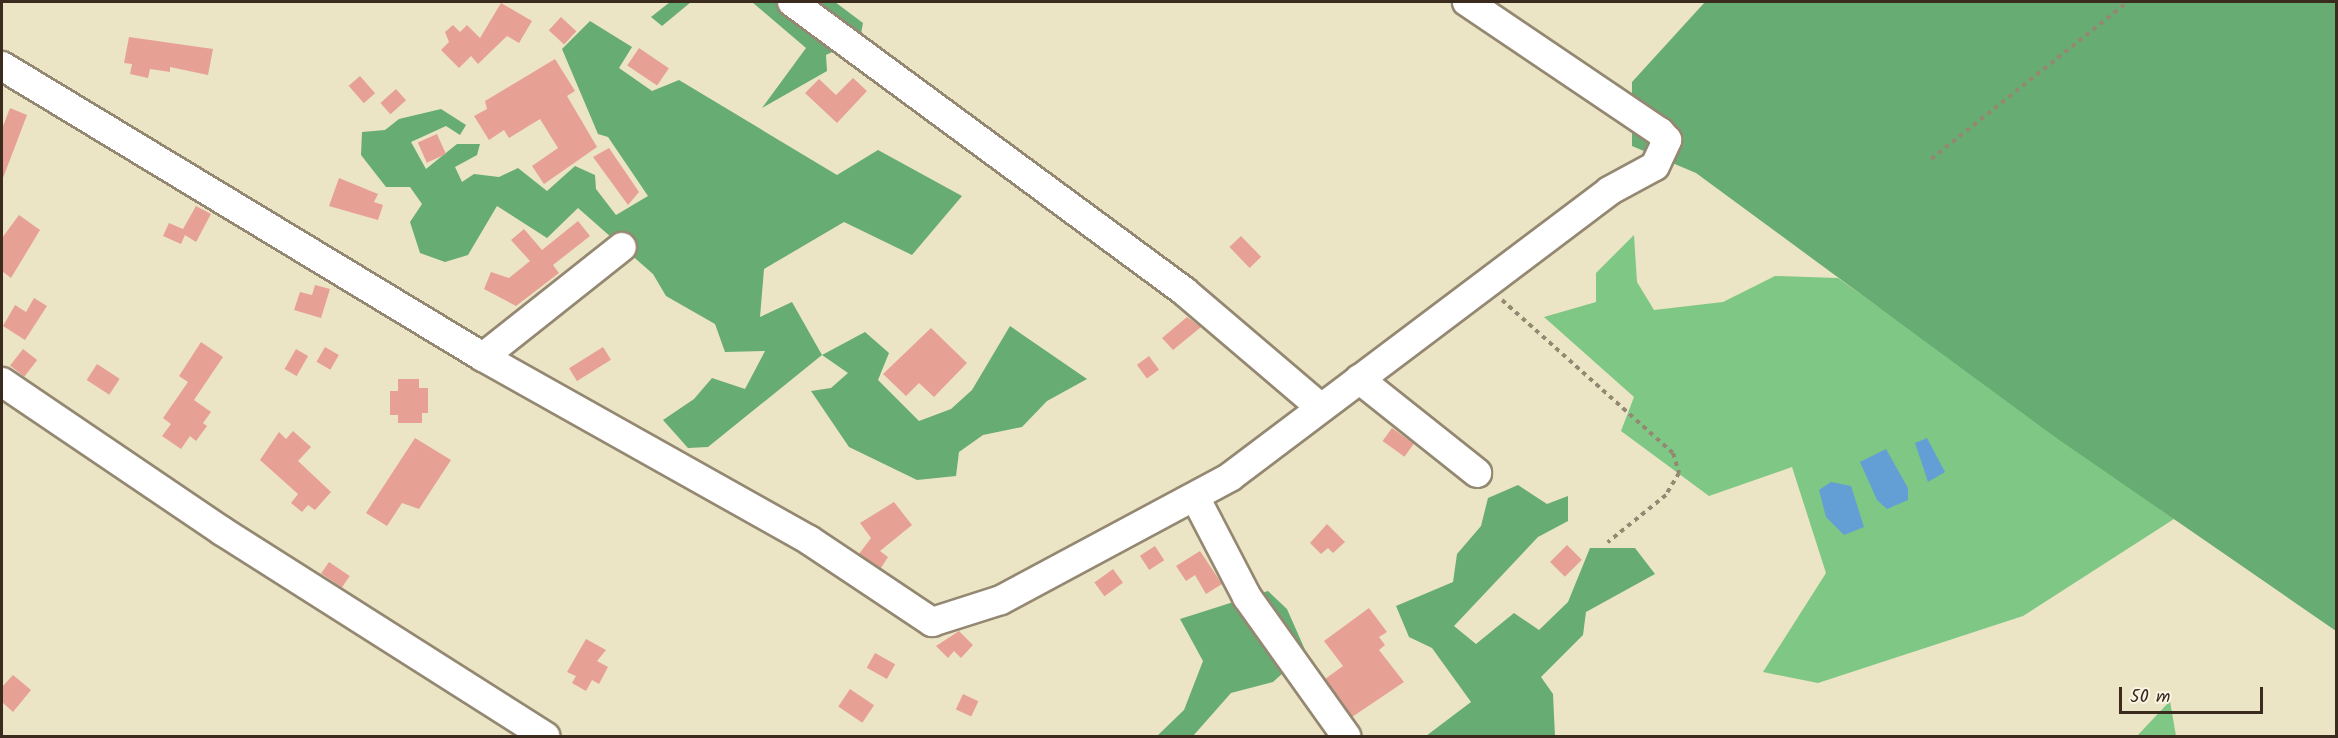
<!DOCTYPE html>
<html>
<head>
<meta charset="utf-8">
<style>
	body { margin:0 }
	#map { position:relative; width:2338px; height:738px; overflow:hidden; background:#ece5c5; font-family:Kalam,sans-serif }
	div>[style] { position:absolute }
	.green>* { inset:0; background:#7fc784 }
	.forest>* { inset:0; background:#67ac72 }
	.water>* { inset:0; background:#639fd4 }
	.building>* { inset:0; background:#e7a094; transform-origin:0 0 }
	.path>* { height:4px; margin-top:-2px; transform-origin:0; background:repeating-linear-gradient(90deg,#948872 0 4.5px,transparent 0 9px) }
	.roads { filter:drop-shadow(2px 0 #948872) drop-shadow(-2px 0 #948872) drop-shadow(0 2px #948872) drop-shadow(0 -2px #948872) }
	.minor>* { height:28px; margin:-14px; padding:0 14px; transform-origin:14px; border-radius:14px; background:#fff }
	span { translate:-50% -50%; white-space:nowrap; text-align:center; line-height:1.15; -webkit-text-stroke:4.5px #fcf5e5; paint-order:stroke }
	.frame { position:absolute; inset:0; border:3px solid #3b2a1e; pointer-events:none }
	.scale { position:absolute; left:2119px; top:687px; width:144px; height:27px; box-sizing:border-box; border:3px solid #3b2a1e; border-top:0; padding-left:8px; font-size:18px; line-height:21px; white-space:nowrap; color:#3b2a1e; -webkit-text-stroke:4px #fcf5e5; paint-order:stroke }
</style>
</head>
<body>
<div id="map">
	<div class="green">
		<div style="clip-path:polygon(1634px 235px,1637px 282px,1654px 310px,1723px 302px,1775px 276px,1838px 278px,2174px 519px,2023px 616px,1818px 683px,1763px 672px,1826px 573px,1792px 467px,1709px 496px,1621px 431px,1634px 397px,1544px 317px,1596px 302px,1596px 273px)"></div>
		<div style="clip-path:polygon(2170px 701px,2176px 736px,2137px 736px)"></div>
	</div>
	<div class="forest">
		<div style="clip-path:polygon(670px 2px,691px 2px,662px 26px,651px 17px)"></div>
		<div style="clip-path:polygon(752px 2px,835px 2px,863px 23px,860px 39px,826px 55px,827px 71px,762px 108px,806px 48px)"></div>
		<div style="clip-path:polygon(1705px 2px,2336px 2px,2336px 631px,2055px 437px,1696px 173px,1632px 146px,1632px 82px)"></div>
		<div style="clip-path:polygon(590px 21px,632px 47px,619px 68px,652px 91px,679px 80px,837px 175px,878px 150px,962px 196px,912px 255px,844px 222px,764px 269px,760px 317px,792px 302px,822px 355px,865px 332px,889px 353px,878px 380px,919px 421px,951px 409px,972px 390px,1010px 326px,1087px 379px,1047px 401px,1022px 427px,983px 435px,959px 452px,956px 476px,917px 480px,849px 447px,811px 391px,831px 388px,848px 373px,822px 355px,708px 447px,688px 448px,663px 420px,694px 399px,712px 378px,745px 389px,765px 351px,725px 352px,715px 324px,666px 296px,653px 274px,578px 208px,547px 238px,497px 206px,468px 255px,445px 262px,420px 253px,410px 222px,422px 204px,410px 187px,386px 187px,361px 155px,362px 132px,385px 130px,399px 119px,441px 109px,466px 125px,460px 135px,446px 126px,411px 142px,426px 169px,457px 144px,480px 144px,477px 155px,455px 167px,462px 182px,474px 174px,499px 177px,518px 168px,547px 191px,575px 166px,595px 175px,596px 189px,616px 215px,648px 196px,608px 137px,598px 134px,562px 49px)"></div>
		<div style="clip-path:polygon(1518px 485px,1547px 504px,1568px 496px,1568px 521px,1538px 537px,1454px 626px,1476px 644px,1514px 613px,1539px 630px,1568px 602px,1590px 548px,1635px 548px,1655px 574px,1586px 612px,1583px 635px,1541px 677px,1553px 694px,1555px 736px,1426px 736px,1471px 702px,1432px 648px,1409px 637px,1396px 606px,1453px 582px,1457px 554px,1481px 526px,1488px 498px)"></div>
		<div style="clip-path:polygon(1268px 591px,1287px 609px,1306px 652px,1273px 682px,1231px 693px,1193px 736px,1157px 736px,1184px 710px,1203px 661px,1180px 619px)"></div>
	</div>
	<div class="water">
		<div style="clip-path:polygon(1927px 438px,1945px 472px,1928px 482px,1915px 443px)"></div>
		<div style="clip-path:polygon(1886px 449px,1908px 488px,1908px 500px,1887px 509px,1877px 500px,1860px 462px)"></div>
		<div style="clip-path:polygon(1831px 482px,1851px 486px,1864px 527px,1844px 535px,1826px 517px,1819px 490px)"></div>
	</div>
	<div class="building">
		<div style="clip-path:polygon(501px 3px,532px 21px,519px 43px,507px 36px,478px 64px,471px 56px,459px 68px,441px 50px,449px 42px,445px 32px,453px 25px,460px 32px,467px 25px,480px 38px)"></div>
		<div style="left:561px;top:17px;width:21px;height:18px;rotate:43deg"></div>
		<div style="clip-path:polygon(129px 37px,213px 49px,208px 75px,170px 67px,170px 72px,150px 69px,148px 78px,130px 74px,132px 64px,124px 63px)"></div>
		<div style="left:639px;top:48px;width:36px;height:21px;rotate:34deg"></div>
		<div style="clip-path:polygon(555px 59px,575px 91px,567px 96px,597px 147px,544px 184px,532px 166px,558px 148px,540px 119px,509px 138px,504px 130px,489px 140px,474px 116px,487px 109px,485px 101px)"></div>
		<div style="left:360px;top:76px;width:23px;height:15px;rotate:49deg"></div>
		<div style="clip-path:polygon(853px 78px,867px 91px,837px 123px,805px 93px,819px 79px,836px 95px)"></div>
		<div style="left:396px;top:89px;width:15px;height:21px;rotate:48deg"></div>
		<div style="clip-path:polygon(10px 108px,27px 115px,3px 178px,2px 129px)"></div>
		<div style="left:437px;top:134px;width:22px;height:21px;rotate:66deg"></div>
		<div style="clip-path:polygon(609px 148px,639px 192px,628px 205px,593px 157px)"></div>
		<div style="clip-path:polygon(339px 178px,378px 194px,374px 202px,383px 205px,378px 220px,329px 206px)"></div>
		<div style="clip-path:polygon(196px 206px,211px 214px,196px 242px,185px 235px,181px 244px,163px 236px,169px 223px,183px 229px)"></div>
		<div style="clip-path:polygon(19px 215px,40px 230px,11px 278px,2px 271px,2px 238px)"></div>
		<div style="clip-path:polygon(578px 221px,590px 236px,553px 265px,559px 273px,516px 306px,484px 289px,491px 272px,509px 278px,530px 261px,511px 240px,524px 229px,542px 250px)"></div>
		<div style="left:1241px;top:236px;width:29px;height:16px;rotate:46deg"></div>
		<div style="clip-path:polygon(315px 285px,330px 289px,321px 318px,294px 310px,300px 292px,312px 295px)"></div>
		<div style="clip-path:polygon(34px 298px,47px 306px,25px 340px,3px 326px,15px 305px,26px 312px)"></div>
		<div style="clip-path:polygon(1187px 317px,1201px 327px,1173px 350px,1162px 338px)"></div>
		<div style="clip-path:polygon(931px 328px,967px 363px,934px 397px,919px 383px,906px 396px,883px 374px)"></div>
		<div style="clip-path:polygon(201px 342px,223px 357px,194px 400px,211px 412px,203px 423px,207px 426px,196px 441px,190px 436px,181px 449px,162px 436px,171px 424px,163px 418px,188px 382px,179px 376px)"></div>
		<div style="left:325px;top:347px;width:16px;height:17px;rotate:30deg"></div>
		<div style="left:603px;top:347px;width:15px;height:40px;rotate:58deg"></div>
		<div style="left:23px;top:349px;width:18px;height:21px;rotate:38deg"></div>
		<div style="left:296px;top:349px;width:14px;height:23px;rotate:30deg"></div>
		<div style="left:1149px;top:356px;width:17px;height:15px;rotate:54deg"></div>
		<div style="left:97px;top:364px;width:27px;height:19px;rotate:33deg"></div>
		<div style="clip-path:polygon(398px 379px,419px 379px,419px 388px,428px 388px,428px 413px,422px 413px,422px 423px,398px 423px,398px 415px,390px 415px,390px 391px,398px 391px)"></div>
		<div style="left:1392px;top:428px;width:27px;height:16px;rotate:36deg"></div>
		<div style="clip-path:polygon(293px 431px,311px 447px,298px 461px,331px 492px,315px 510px,308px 505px,302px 512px,291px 503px,298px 494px,260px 460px,279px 432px,286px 439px)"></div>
		<div style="clip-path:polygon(415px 438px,451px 460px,419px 509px,402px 503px,387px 526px,366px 513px)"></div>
		<div style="clip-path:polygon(894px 502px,912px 525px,880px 551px,888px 557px,881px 568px,859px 554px,871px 538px,860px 523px)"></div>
		<div style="clip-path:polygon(1327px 524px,1345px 542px,1333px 553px,1328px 548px,1321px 554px,1310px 543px)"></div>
		<div style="left:1567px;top:545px;width:21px;height:24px;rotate:45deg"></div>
		<div style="left:1155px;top:546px;width:17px;height:18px;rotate:57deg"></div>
		<div style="clip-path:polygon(1200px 551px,1222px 584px,1206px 594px,1195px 575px,1186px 581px,1176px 566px)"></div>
		<div style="left:329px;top:562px;width:25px;height:14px;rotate:34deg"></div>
		<div style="left:1113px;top:569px;width:17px;height:23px;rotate:54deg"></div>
		<div style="clip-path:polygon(1369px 608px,1387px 632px,1379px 637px,1385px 645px,1379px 650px,1404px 682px,1352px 717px,1325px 679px,1343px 666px,1324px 641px)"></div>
		<div style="clip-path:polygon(959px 631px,973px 645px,961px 658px,954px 651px,948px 658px,936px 646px)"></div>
		<div style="clip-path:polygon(586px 639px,606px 650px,597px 661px,608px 667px,599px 684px,592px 680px,586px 691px,572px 683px,576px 676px,567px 672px)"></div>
		<div style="left:875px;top:653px;width:23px;height:17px;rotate:29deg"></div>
		<div style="clip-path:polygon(13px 675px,31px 690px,13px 712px,2px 702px,2px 687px)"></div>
		<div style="left:850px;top:689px;width:29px;height:21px;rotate:34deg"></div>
		<div style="left:963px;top:694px;width:17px;height:17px;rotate:25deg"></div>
	</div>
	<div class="path">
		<div style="left:1931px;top:159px;width:252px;rotate:-38.6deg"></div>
		<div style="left:1502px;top:300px;width:229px;rotate:41.8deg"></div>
		<div style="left:1673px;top:453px;width:21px;rotate:73deg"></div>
		<div style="left:1679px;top:473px;width:26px;rotate:121deg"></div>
		<div style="left:1666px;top:495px;width:75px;rotate:141deg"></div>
	</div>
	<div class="roads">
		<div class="minor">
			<div style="left:792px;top:2px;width:488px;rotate:36.4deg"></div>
			<div style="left:1185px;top:292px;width:177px;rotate:40.4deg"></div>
			<div style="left:2px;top:66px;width:562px;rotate:31.17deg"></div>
			<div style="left:483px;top:357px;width:374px;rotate:29.3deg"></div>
			<div style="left:809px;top:540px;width:148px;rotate:33.7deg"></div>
			<div style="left:932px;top:622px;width:72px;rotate:-17.7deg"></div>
			<div style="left:1001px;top:600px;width:260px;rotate:-28.2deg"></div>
			<div style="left:1230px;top:477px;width:475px;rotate:-37deg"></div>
			<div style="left:1609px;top:191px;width:52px;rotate:-28.5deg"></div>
			<div style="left:1655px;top:166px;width:29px;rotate:-65deg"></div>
			<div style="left:1667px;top:140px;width:11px;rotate:-131deg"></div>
			<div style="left:1660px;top:132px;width:233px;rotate:-146deg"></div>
			<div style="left:483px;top:357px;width:177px;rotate:-38.4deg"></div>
			<div style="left:1359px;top:379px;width:151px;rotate:38.5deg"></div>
			<div style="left:2px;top:382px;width:266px;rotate:34.1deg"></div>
			<div style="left:222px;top:531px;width:383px;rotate:32.4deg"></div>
			<div style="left:1195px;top:497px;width:113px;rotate:62.5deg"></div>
			<div style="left:1247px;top:597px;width:171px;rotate:54.5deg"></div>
		</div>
	</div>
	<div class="frame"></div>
	<div class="scale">50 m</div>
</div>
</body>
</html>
